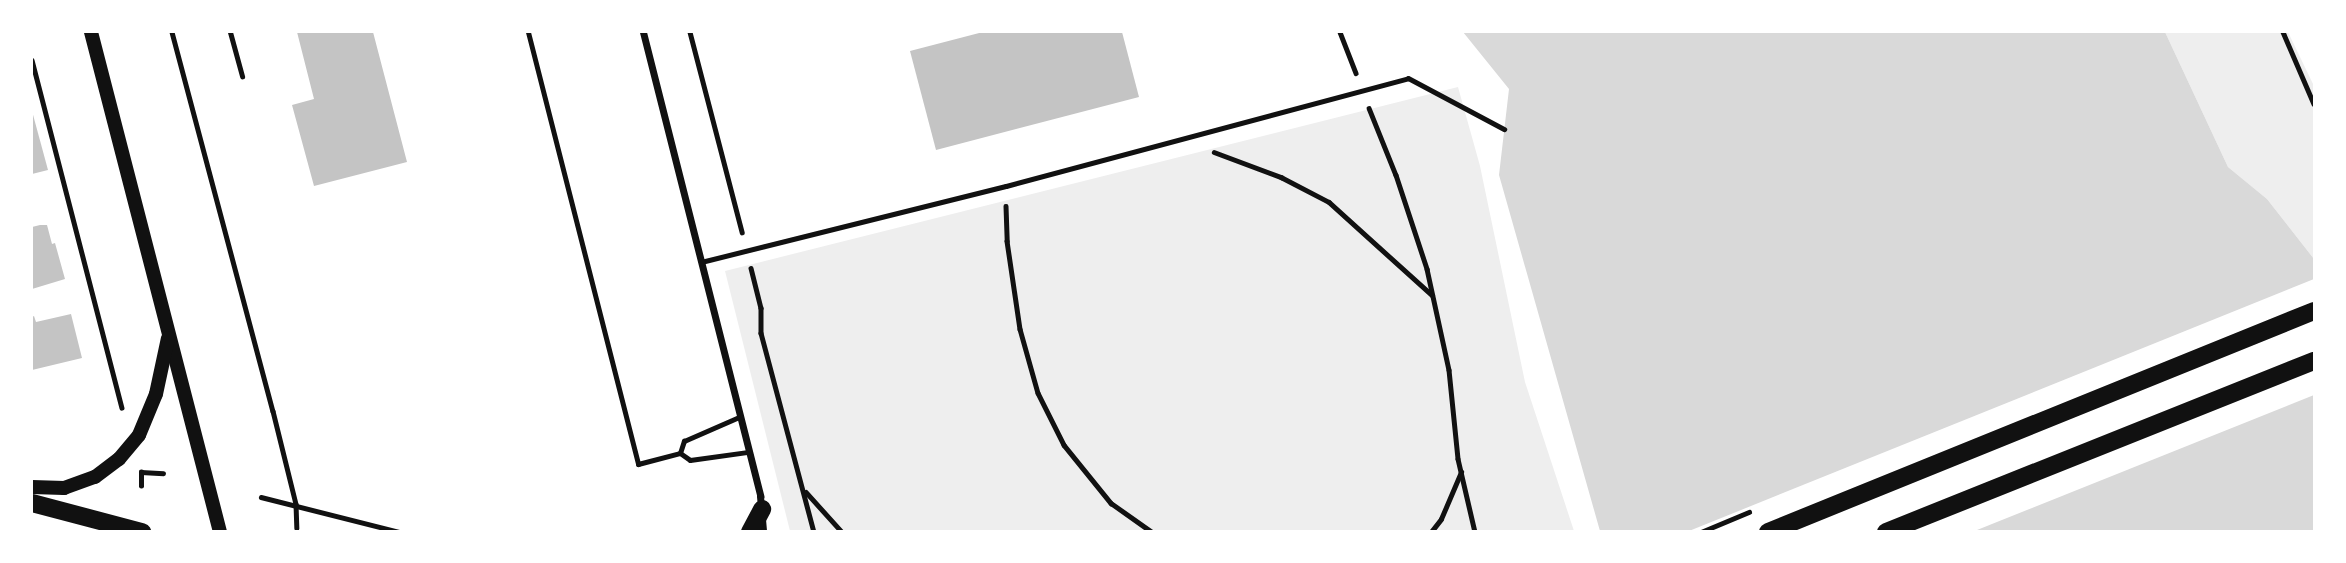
<!DOCTYPE html>
<html>
<head>
<meta charset="utf-8">
<style>
	body { margin:0 }
	#map { position:relative; width:2346px; height:563px; overflow:hidden; background:#fff; font-family:"DM Sans",sans-serif }
	div>[style] { position:absolute }
	.green>* { inset:0; background:#eee }
	.water>* { inset:0; background:#d9d9d9 }
	.pier>* { inset:0; background:#fff }
	.building>* { inset:0; background:#c4c4c4 }
	.path>* { height:4.5px; margin:-2.25px; padding:0 2.25px; transform-origin:2.25px; border-radius:2.25px; background:#111 }
	.service>* { height:5px; margin:-2.5px; padding:0 2.5px; transform-origin:2.5px; border-radius:2.5px; background:#111 }
	.minor>* { height:7px; margin:-3.5px; padding:0 3.5px; transform-origin:3.5px; border-radius:3.5px; background:#111 }
	.secondary>* { height:14px; margin:-7px; padding:0 7px; transform-origin:7px; border-radius:7px; background:#111 }
	.primary>* { height:18px; margin:-9px; padding:0 9px; transform-origin:9px; border-radius:9px; background:#111 }
	span { translate:-50% -50%; white-space:nowrap; text-align:center; line-height:1.15; -webkit-text-stroke:5px #fff; paint-order:stroke }
	.frame { position:absolute; inset:0; border:33px solid #fff; pointer-events:none }
</style>
</head>
<body>
<div id="map">
	<div class="green">
		<div style="clip-path:polygon(2165px 32px,2288px 32px,2314px 86px,2314px 259px,2267px 199px,2228px 167px)"></div>
		<div style="clip-path:polygon(1458px 87px,1480px 166px,1525px 382px,1574px 531px,790px 531px,725px 271px)"></div>
	</div>
	<div class="water">
		<div style="clip-path:polygon(1463px 32px,2165px 32px,2228px 167px,2267px 199px,2314px 259px,2314px 531px,1600px 531px,1499px 175px,1509px 89px)"></div>
	</div>
	<div class="pier">
		<div style="clip-path:polygon(2314px 279px,2314px 395px,1972px 532px,1689px 531px)"></div>
	</div>
	<div class="building">
		<div style="clip-path:polygon(297px 32px,373px 32px,407px 162px,314px 186px,292px 105px,314px 99px)"></div>
		<div style="clip-path:polygon(983px 32px,1122px 32px,1139px 97px,936px 150px,910px 51px)"></div>
		<div style="clip-path:polygon(32px 111px,48px 170px,32px 174px)"></div>
		<div style="clip-path:polygon(40px 225px,47px 225px,52px 244px,55px 243px,65px 279px,32px 289px,32px 227px)"></div>
		<div style="clip-path:polygon(71px 314px,82px 358px,32px 370px,32px 317px,34px 316px,36px 322px)"></div>
	</div>
	<div class="path">
		<div style="left:172px;top:32px;width:392px;rotate:75.1deg"></div>
		<div style="left:273px;top:411px;width:96px;rotate:76.1deg"></div>
		<div style="left:296px;top:504px;width:24px;rotate:88deg"></div>
		<div style="left:690px;top:32px;width:207px;rotate:75.4deg"></div>
		<div style="left:1340px;top:32px;width:44px;rotate:68.7deg"></div>
		<div style="left:2283px;top:32px;width:78px;rotate:66.7deg"></div>
		<div style="left:32px;top:60px;width:359px;rotate:75.5deg"></div>
		<div style="left:1369px;top:108px;width:72px;rotate:68.1deg"></div>
		<div style="left:1396px;top:175px;width:99px;rotate:71.7deg"></div>
		<div style="left:1427px;top:269px;width:103px;rotate:77.7deg"></div>
		<div style="left:1449px;top:370px;width:89px;rotate:84.2deg"></div>
		<div style="left:1458px;top:459px;width:75px;rotate:76.9deg"></div>
		<div style="left:1214px;top:152px;width:72px;rotate:20.5deg"></div>
		<div style="left:1281px;top:177px;width:54px;rotate:27.5deg"></div>
		<div style="left:1329px;top:202px;width:139px;rotate:42.1deg"></div>
		<div style="left:1006px;top:206px;width:35px;rotate:88deg"></div>
		<div style="left:1007px;top:241px;width:89px;rotate:81.6deg"></div>
		<div style="left:1020px;top:329px;width:66px;rotate:74.3deg"></div>
		<div style="left:1038px;top:393px;width:58px;rotate:63.4deg"></div>
		<div style="left:1064px;top:445px;width:75px;rotate:51deg"></div>
		<div style="left:1111px;top:503px;width:50px;rotate:35.3deg"></div>
		<div style="left:751px;top:268px;width:41px;rotate:76deg"></div>
		<div style="left:761px;top:308px;width:25px;rotate:90deg"></div>
		<div style="left:761px;top:333px;width:206px;rotate:75.1deg"></div>
		<div style="left:141px;top:472px;width:22px;rotate:3deg"></div>
		<div style="left:141px;top:486px;width:14px;rotate:-90deg"></div>
		<div style="left:806px;top:492px;width:54px;rotate:48deg"></div>
		<div style="left:261px;top:497px;width:142px;rotate:14.2deg"></div>
		<div style="left:1431px;top:532px;width:16px;rotate:-52deg"></div>
		<div style="left:1441px;top:519px;width:51px;rotate:-66.9deg"></div>
		<div style="left:1701px;top:532px;width:52px;rotate:-22.6deg"></div>
	</div>
	<div class="service">
		<div style="left:230px;top:32px;width:46px;rotate:74.7deg"></div>
		<div style="left:528px;top:32px;width:446px;rotate:75.7deg"></div>
		<div style="left:638px;top:464px;width:43px;rotate:-14.7deg"></div>
		<div style="left:701px;top:262px;width:314px;rotate:-14deg"></div>
		<div style="left:1006px;top:186px;width:416px;rotate:-15deg"></div>
		<div style="left:1408px;top:78px;width:109px;rotate:28deg"></div>
		<div style="left:680px;top:453px;width:13px;rotate:-72deg"></div>
		<div style="left:684px;top:441px;width:60px;rotate:-23.6deg"></div>
		<div style="left:680px;top:453px;width:12px;rotate:35deg"></div>
		<div style="left:690px;top:460px;width:59px;rotate:-7.9deg"></div>
	</div>
	<div class="minor">
		<div style="left:643px;top:32px;width:479px;rotate:75.8deg"></div>
		<div style="left:760px;top:496px;width:36px;rotate:85deg"></div>
	</div>
	<div class="secondary">
		<div style="left:91px;top:32px;width:516px;rotate:75.53deg"></div>
		<div style="left:32px;top:487px;width:32px;rotate:2deg"></div>
		<div style="left:64px;top:488px;width:33px;rotate:-20deg"></div>
		<div style="left:95px;top:477px;width:30px;rotate:-37deg"></div>
		<div style="left:119px;top:459px;width:31px;rotate:-50deg"></div>
		<div style="left:139px;top:435px;width:44px;rotate:-67.5deg"></div>
		<div style="left:156px;top:394px;width:57px;rotate:-77.9deg"></div>
	</div>
	<div class="primary">
		<div style="left:32px;top:503px;width:114px;rotate:14.8deg"></div>
		<div style="left:750px;top:532px;width:26px;rotate:-62deg"></div>
		<div style="left:1768px;top:532px;width:589px;rotate:-22.04deg"></div>
		<div style="left:1886px;top:532px;width:461px;rotate:-21.8deg"></div>
	</div>
	<div class="frame"></div>
</div>
</body>
</html>
